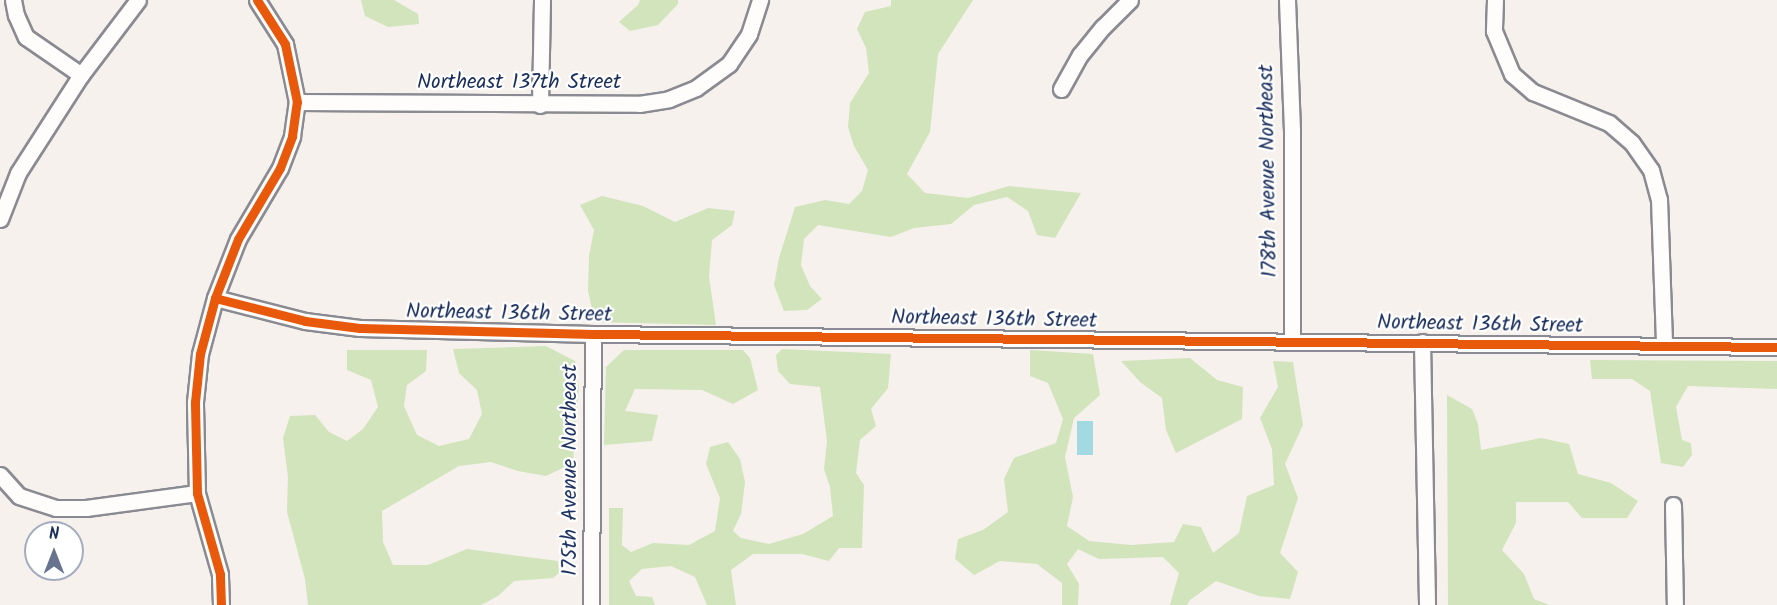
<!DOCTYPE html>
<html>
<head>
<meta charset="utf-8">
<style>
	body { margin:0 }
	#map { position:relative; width:1777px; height:605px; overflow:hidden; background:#f6f1ec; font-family:Kalam,sans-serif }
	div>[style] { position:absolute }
	.green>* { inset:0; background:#d1e4bc }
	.water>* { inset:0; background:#a3d9e0; transform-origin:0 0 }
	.roads { filter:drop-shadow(2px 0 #8a8b92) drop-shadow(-2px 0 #8a8b92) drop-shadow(0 2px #8a8b92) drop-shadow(0 -2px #8a8b92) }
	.minor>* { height:15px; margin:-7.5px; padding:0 7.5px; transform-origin:7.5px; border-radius:7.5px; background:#fefdfc }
	.cycleway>* { height:9px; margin:-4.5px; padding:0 4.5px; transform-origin:4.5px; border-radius:4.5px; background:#e8590c }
	span { translate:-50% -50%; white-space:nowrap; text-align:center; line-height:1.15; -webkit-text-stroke:4.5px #fff; paint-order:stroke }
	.street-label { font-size:21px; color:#1b2f5e }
	.north { position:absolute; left:24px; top:521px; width:60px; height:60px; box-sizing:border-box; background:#fff; border:2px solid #a4acbf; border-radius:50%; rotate:0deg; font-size:16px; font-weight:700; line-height:24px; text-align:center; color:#1b2f5e }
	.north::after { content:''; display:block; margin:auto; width:21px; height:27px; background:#687390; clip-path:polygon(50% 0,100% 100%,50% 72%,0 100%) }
</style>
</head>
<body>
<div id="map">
	<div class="green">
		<div style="clip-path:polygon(361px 0,394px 0,418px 14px,419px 24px,388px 27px,365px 16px)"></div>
		<div style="clip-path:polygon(640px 0,678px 0,678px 4px,658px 25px,630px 31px,619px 22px,638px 5px)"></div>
		<div style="clip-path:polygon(891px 0,973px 0,938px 54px,930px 132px,907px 174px,925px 193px,968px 198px,1009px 186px,1081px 193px,1055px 238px,1037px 235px,1028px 211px,1007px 197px,974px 205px,951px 224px,914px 228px,891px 237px,818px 225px,804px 239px,801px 265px,810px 286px,822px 299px,807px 310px,784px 311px,774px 285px,779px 258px,795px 207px,825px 200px,849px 204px,862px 191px,868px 170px,854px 146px,848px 127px,850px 103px,869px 73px,866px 48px,857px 29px,865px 12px,891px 6px)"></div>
		<div style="clip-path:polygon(602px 196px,643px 206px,675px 222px,708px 208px,735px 211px,732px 225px,712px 240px,709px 276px,716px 325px,595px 322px,588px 291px,589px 256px,594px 230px,580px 205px)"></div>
		<div style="clip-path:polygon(546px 346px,575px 361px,579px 387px,573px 463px,546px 476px,518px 471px,491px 462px,459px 466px,382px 511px,383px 542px,393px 565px,428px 565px,467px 549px,558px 561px,559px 573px,553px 578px,514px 581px,498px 596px,481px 605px,308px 605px,305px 579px,287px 512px,288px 477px,283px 438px,290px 416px,315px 415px,329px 432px,347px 441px,363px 429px,378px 407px,371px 380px,347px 370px,347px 350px,427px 350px,426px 371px,407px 385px,404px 406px,417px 435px,439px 446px,469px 439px,482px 414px,477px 390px,459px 373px,453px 349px)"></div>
		<div style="clip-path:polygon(782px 349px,891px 354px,888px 388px,871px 409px,876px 426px,860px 440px,856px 473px,864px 485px,862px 548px,839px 548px,829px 561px,802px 554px,753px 554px,731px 570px,736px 605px,707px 605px,695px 577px,671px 566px,642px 569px,629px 581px,636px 596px,652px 597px,655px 605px,609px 605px,609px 508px,623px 508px,622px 545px,631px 552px,653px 543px,689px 545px,715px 531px,720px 498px,706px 464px,710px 447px,728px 442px,740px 459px,745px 482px,741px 514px,733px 531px,741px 538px,769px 544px,803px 534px,833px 516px,830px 487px,824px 469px,827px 441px,820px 387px,790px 384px,778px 371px,776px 355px)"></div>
		<div style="clip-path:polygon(624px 350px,743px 350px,750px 358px,758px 390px,733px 404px,702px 390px,635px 389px,625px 411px,658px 415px,652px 441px,604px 445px,606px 367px)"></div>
		<div style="clip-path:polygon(1030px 350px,1093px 354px,1100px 395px,1074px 418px,1065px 457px,1073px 497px,1067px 526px,1089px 541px,1131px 545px,1174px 542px,1183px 524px,1201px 527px,1213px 553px,1239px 533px,1247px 496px,1274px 485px,1272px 449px,1260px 418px,1278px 387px,1273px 361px,1293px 362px,1303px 425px,1285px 464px,1298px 498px,1280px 553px,1298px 572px,1290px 599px,1259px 596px,1216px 581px,1190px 600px,1187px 605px,1170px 605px,1179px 573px,1163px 557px,1099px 559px,1078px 549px,1067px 564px,1079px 584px,1078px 605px,1062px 605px,1062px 583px,1037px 564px,1000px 561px,974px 575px,955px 559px,958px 539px,983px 530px,1008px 512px,1004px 479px,1014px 458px,1056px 443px,1063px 419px,1048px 383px,1030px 376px)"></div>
		<div style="clip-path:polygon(1190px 358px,1217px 380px,1243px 387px,1242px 419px,1176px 453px,1166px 430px,1162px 398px,1140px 382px,1121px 361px)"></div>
		<div style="clip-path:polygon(1590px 360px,1777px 361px,1777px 389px,1688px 386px,1676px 407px,1682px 440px,1691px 443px,1692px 455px,1683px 467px,1661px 463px,1650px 391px,1632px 379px,1592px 379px)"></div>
		<div style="clip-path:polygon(1447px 395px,1472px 409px,1478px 424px,1481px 450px,1541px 438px,1569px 444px,1578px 474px,1611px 483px,1638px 501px,1627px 518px,1582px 518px,1568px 502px,1516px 502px,1516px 523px,1502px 550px,1524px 574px,1534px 599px,1549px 605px,1448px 605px)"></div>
	</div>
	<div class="water">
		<div style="left:1077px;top:421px;width:16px;height:34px"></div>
	</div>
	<div class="roads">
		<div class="minor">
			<div style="left:13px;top:0;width:15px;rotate:79deg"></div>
			<div style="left:16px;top:15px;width:24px;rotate:66deg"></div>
			<div style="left:26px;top:37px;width:67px;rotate:34.6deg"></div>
			<div style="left:1287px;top:0;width:130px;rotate:87.8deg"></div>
			<div style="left:1292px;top:130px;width:211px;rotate:90deg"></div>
			<div style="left:1495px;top:0;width:31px;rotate:92deg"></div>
			<div style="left:1494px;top:31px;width:47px;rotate:67.3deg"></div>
			<div style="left:1512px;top:74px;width:28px;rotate:41deg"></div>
			<div style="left:1533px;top:92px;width:82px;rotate:22.2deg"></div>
			<div style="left:1609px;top:123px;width:30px;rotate:41deg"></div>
			<div style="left:1632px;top:143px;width:33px;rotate:55deg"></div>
			<div style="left:1651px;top:170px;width:30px;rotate:75deg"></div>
			<div style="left:1659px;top:199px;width:146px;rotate:88deg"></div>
			<div style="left:1061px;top:89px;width:39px;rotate:-61deg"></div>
			<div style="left:1080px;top:55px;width:36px;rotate:-51deg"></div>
			<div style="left:1103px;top:27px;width:38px;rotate:-45deg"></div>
			<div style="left:297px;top:102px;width:342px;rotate:0.3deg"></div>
			<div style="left:639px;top:104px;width:30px;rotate:-9deg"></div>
			<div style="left:669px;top:99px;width:29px;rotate:-22deg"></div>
			<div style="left:696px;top:88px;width:41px;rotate:-36deg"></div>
			<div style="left:729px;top:64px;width:36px;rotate:-56deg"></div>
			<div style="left:749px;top:34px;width:36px;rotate:-72deg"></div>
			<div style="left:540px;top:105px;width:105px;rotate:-88.9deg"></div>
			<div style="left:0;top:219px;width:49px;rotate:-68.6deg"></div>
			<div style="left:18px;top:173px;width:117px;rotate:-57.3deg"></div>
			<div style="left:81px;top:75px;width:94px;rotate:-52.8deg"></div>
			<div style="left:215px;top:298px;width:93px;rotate:14.3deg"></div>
			<div style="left:305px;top:321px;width:55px;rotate:7.3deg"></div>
			<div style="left:360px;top:328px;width:233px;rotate:1.5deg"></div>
			<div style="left:593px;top:334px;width:1184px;rotate:0.63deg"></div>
			<div style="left:1422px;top:342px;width:263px;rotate:88.9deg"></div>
			<div style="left:0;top:475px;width:28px;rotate:48deg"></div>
			<div style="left:19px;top:496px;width:39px;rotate:18deg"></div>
			<div style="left:56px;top:508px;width:30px"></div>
			<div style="left:86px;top:508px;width:112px;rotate:-7.7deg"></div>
			<div style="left:1673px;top:505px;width:100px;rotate:88.9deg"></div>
			<div style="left:221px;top:605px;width:31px;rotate:-92deg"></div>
			<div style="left:220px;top:574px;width:84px;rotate:-105.9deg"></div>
			<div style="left:197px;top:493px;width:91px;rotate:-91.3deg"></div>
			<div style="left:195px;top:402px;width:48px;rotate:-84.1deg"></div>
			<div style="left:200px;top:354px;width:58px;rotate:-75deg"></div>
			<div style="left:215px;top:298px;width:63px;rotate:-68.7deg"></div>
			<div style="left:238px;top:239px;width:82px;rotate:-59.4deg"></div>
			<div style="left:280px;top:168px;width:34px;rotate:-69deg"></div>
			<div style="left:292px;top:136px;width:34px;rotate:-82deg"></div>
			<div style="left:297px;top:102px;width:59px;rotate:-101.7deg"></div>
			<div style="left:285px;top:44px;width:52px;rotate:-122.5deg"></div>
			<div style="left:591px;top:605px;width:271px;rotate:-89.6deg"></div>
		</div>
	</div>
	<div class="cycleway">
		<div style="left:215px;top:298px;width:93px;rotate:14.3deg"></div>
		<div style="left:305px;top:321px;width:55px;rotate:7.3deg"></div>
		<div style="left:360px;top:328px;width:233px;rotate:1.5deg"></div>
		<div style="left:593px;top:334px;width:1184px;rotate:0.63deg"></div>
		<div style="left:221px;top:605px;width:31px;rotate:-92deg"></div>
		<div style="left:220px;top:574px;width:84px;rotate:-105.9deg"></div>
		<div style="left:197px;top:493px;width:91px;rotate:-91.3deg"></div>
		<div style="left:195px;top:402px;width:48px;rotate:-84.1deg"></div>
		<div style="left:200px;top:354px;width:58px;rotate:-75deg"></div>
		<div style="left:215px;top:298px;width:63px;rotate:-68.7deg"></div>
		<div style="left:238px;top:239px;width:82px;rotate:-59.4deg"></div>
		<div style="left:280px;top:168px;width:34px;rotate:-69deg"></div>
		<div style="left:292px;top:136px;width:34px;rotate:-82deg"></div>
		<div style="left:297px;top:102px;width:59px;rotate:-101.7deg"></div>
		<div style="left:285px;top:44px;width:52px;rotate:-122.5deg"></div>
	</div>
	<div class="street-label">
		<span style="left:519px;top:83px">Northeast 137th Street</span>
		<span style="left:1269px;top:171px;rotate:-91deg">178th Avenue Northeast</span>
		<span style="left:509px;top:314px;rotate:1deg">Northeast 136th Street</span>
		<span style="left:994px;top:320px;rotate:1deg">Northeast 136th Street</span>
		<span style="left:1480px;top:325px;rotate:1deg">Northeast 136th Street</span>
		<span style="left:571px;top:470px;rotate:-90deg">175th Avenue Northeast</span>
	</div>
	<div class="north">N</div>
</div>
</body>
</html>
